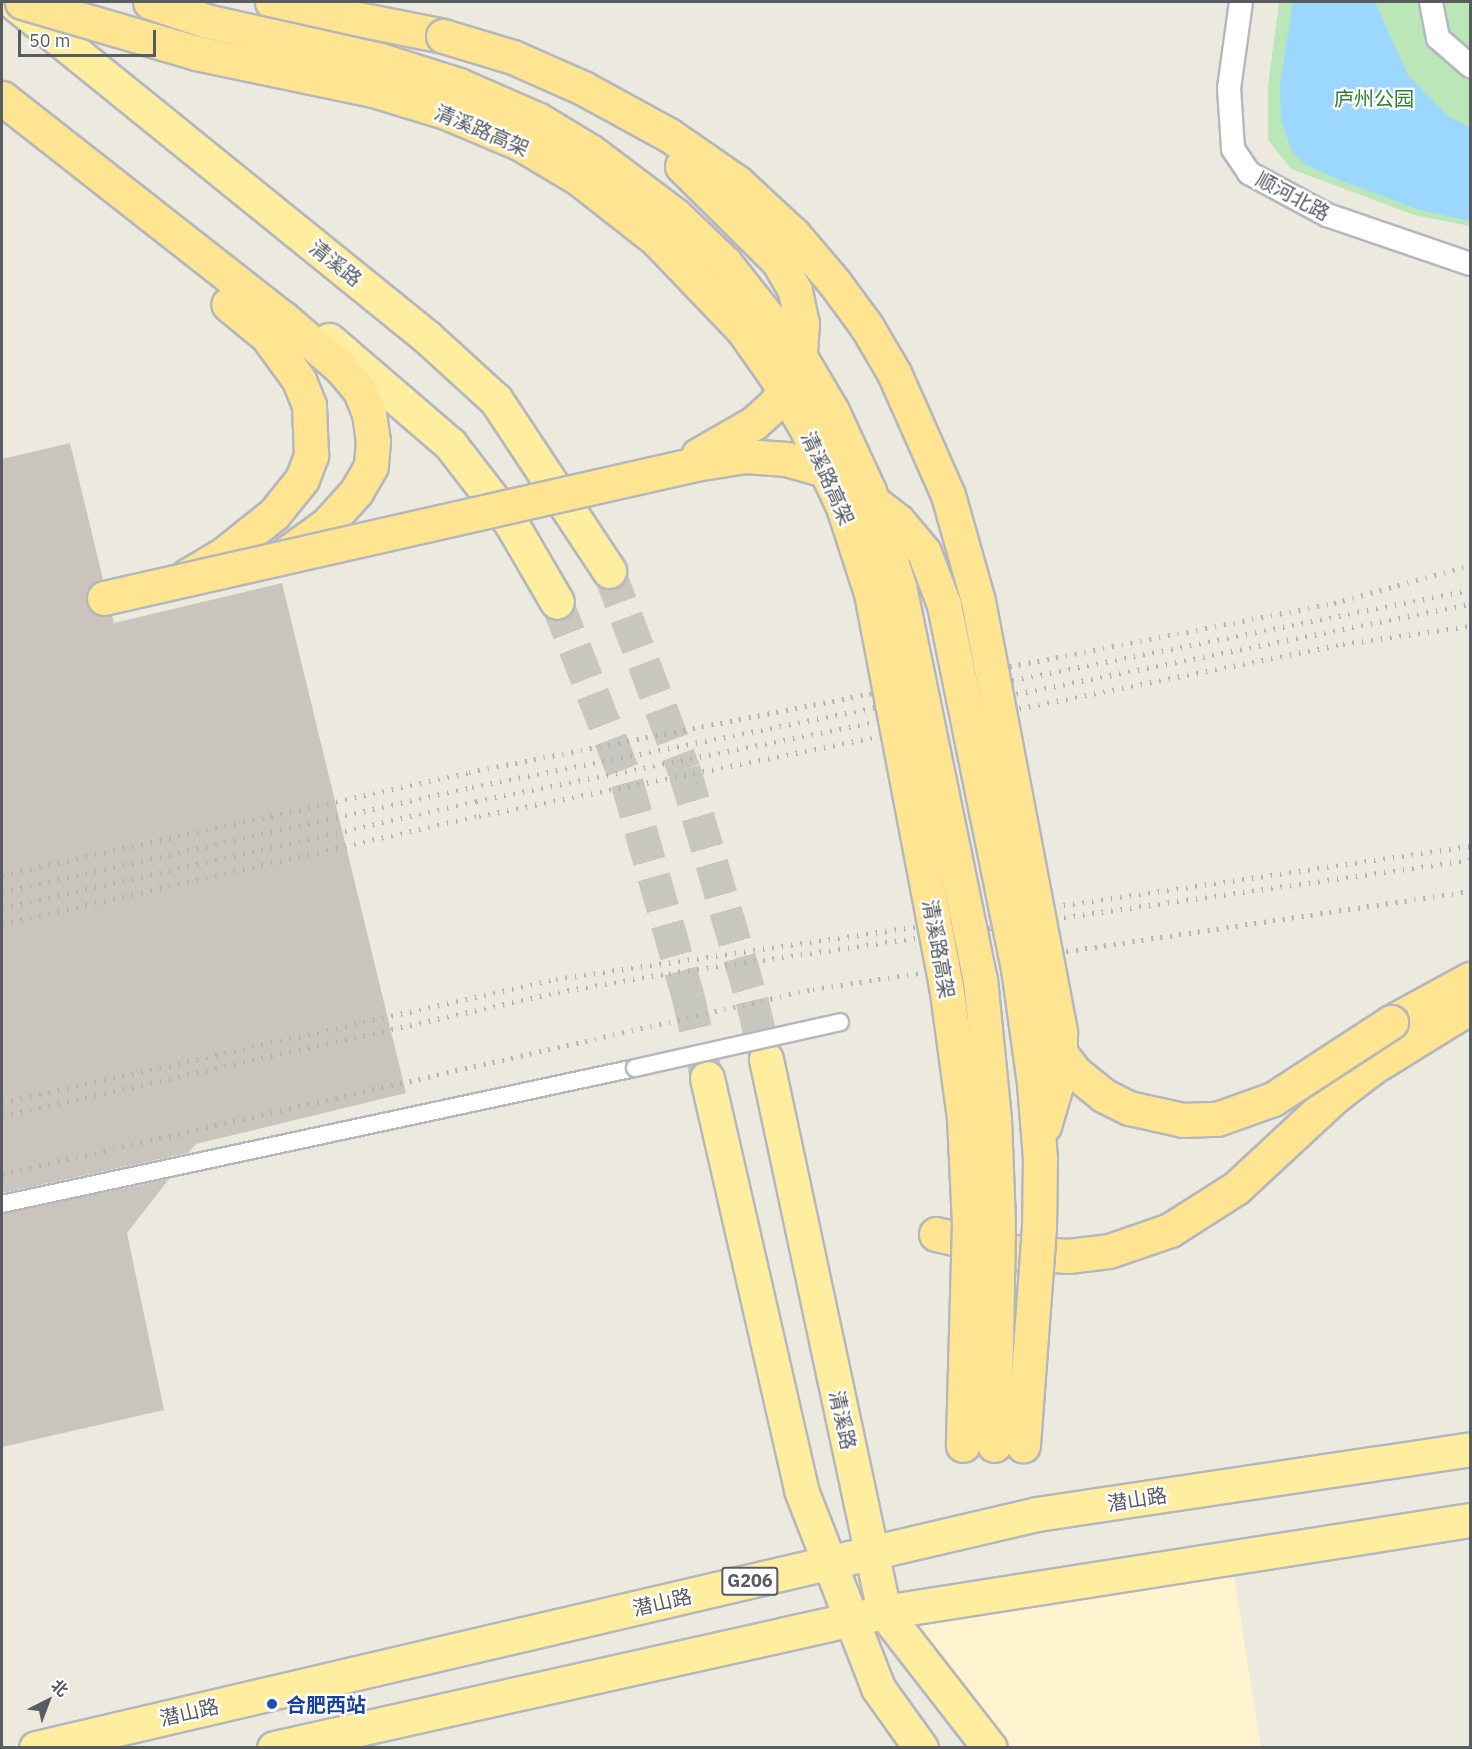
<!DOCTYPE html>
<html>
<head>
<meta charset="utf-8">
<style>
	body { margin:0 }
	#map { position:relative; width:1472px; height:1749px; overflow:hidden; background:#ece9de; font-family:"IBM Plex Sans","Noto Sans SC",sans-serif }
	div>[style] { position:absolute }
	.commercial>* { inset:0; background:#fff3d0 }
	.green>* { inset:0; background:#bae6b8 }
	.water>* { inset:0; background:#9bd7ff }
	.building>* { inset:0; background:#c9c5bd }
	.primary-tunnel>* { height:33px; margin-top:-16.5px; transform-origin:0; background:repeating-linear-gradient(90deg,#c7c6bf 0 33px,transparent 0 49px) }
	.roads { filter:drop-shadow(2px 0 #b4b7bd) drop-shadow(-2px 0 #b4b7bd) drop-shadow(0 2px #b4b7bd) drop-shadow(0 -2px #b4b7bd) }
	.pedestrian>* { height:16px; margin:-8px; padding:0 8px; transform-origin:8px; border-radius:8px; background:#fff }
	.minor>* { height:22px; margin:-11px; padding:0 11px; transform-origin:11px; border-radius:11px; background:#fff }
	.primary>* { height:33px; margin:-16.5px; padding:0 16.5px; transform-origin:16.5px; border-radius:16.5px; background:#ffeda0 }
	.trunk>* { height:33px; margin:-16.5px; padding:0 16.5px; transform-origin:16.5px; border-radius:16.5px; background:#ffe491 }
	.rail>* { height:4.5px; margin-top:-2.25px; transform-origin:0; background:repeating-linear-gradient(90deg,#b1b2b2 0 1.5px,transparent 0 9.5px) }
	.bridges { filter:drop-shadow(2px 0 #b4b7bd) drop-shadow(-2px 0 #b4b7bd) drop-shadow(0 2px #b4b7bd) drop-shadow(0 -2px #b4b7bd) }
	.pedestrian-bridge>* { height:16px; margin:-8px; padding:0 8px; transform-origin:8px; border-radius:8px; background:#fff }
	.trunk-bridge>* { height:33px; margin:-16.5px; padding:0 16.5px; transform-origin:16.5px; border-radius:16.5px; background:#ffe491 }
	.dots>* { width:16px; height:16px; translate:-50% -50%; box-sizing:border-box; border:3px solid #fff; border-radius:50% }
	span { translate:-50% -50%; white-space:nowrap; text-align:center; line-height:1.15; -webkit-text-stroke:4.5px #fff; paint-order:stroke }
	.shield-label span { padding:2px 4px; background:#fff; border:2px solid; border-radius:4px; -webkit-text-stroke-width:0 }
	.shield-label { font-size:18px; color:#575c61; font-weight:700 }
	.park-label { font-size:20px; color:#2e822f }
	.street-label { font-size:20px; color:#575c61 }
	.transit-label { font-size:20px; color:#164399; font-weight:700 }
	.left { translate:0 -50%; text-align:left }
	.frame { position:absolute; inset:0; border:3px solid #575c61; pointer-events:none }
	.north { position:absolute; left:18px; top:1671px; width:60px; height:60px; -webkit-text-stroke:4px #fff; paint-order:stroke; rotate:42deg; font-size:16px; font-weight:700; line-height:24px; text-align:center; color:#575c61 }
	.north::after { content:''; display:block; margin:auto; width:21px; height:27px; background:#575c61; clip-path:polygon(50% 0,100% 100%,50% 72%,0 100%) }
	.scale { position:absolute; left:18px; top:30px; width:138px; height:27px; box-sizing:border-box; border:3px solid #575c61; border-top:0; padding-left:8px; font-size:18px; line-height:21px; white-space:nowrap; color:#575c61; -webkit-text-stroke:4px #fff; paint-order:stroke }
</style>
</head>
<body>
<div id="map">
	<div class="commercial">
		<div style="clip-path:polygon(1231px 1558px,1261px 1747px,990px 1747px,884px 1612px)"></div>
	</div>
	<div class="green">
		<div style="clip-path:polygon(1279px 2px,1470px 2px,1470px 226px,1414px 215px,1291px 169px,1268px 140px,1268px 87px)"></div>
	</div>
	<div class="water">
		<div style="clip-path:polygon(1293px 2px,1375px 2px,1408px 75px,1448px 116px,1470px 127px,1470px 221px,1420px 210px,1342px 181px,1306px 165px,1292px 151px,1281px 121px,1280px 84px)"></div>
	</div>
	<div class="building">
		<div style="clip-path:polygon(70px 443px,103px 579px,92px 584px,86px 592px,91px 611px,99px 616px,112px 615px,114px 623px,282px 583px,406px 1093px,196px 1144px,188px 1153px,2px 1193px,2px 459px)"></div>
		<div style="clip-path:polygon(169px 1179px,127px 1233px,164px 1410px,2px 1447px,2px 1214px)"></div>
	</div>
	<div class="primary-tunnel">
		<div style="left:609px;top:571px;width:212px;rotate:69.3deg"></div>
		<div style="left:684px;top:769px;width:241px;rotate:73.6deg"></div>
		<div style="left:752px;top:1000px;width:61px;rotate:76.7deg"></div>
		<div style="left:557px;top:602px;width:193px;rotate:68.7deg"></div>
		<div style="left:627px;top:782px;width:223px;rotate:74.1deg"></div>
		<div style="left:688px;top:996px;width:84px;rotate:77deg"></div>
	</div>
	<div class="roads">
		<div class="pedestrian">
			<div style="left:2px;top:1204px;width:647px;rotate:-12.13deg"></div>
		</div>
		<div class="minor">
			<div style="left:1241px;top:2px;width:87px;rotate:97.9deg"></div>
			<div style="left:1229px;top:88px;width:61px;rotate:86.2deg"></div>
			<div style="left:1233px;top:149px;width:29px;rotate:56deg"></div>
			<div style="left:1249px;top:173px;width:89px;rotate:28.3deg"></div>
			<div style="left:1327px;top:215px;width:151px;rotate:18.9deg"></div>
			<div style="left:1431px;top:2px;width:37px;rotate:79deg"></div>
			<div style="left:1438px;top:38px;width:43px;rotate:41.2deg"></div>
		</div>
		<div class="primary">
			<div style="left:13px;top:2px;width:533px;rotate:38.98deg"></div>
			<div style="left:427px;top:337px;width:93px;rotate:42.4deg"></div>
			<div style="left:496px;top:400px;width:205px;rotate:56.5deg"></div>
			<div style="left:329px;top:340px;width:160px;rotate:40.7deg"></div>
			<div style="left:450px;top:444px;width:100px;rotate:52.3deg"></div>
			<div style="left:511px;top:523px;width:91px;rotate:59.8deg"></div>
			<div style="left:766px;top:1059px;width:565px;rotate:77.95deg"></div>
			<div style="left:884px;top:1612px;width:172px;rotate:52.1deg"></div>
			<div style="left:707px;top:1078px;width:423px;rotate:77.1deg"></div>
			<div style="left:801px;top:1490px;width:212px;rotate:68.7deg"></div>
			<div style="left:878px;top:1688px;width:74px;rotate:54.4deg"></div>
			<div style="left:36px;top:1748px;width:1028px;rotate:-13.16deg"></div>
			<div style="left:1037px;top:1514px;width:438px;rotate:-8.5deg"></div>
			<div style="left:274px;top:1748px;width:625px;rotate:-12.57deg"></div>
			<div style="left:884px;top:1612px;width:593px;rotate:-8.92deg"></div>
		</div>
		<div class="trunk">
			<div style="left:272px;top:2px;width:174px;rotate:11.2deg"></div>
			<div style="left:2px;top:98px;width:357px;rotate:38.1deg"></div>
			<div style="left:283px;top:318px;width:75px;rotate:40.7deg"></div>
			<div style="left:340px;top:367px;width:31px;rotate:50deg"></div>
			<div style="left:360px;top:391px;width:24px;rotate:68deg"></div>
			<div style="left:369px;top:413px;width:28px;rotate:82deg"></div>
			<div style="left:373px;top:441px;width:25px;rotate:95deg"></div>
			<div style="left:371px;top:466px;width:30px;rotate:120deg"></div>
			<div style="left:356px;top:492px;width:45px;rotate:132.3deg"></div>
			<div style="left:326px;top:525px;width:57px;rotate:144.3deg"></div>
			<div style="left:187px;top:576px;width:43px;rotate:-30.7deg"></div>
			<div style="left:224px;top:554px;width:64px;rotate:-38.7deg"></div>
			<div style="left:274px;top:514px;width:45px;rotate:-51.3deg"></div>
			<div style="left:302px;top:479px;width:26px;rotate:-69deg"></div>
			<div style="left:311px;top:455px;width:50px;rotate:-92.3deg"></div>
			<div style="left:309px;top:405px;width:27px;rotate:-112deg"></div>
			<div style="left:299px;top:380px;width:54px;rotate:-126deg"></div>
			<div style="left:267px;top:336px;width:50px;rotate:-140.6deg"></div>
			<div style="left:1391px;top:1022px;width:90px;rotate:-28.6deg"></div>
			<div style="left:936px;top:1234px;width:78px;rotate:13.3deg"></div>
			<div style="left:1012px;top:1252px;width:56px;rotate:4.1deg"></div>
			<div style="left:1068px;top:1256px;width:41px;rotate:-7deg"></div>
			<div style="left:1109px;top:1251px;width:65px;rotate:-19deg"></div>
			<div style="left:1170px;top:1230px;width:78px;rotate:-32.5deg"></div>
			<div style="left:1236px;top:1188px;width:135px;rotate:-42.9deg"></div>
			<div style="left:1335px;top:1096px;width:48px;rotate:-37.3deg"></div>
			<div style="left:1373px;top:1067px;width:114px;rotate:-31.7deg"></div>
		</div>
	</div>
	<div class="rail">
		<div style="left:2px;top:875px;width:478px;rotate:-12.4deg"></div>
		<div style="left:469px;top:772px;width:881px;rotate:-11.05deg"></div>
		<div style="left:1334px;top:603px;width:141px;rotate:-15.6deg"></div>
		<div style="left:2px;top:892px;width:482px;rotate:-12.6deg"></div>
		<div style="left:472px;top:787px;width:1017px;rotate:-11.17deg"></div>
		<div style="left:2px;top:908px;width:486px;rotate:-12.7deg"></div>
		<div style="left:476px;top:801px;width:1013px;rotate:-11.21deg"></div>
		<div style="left:2px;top:924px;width:489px;rotate:-12.8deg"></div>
		<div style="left:479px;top:816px;width:881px;rotate:-11.26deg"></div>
		<div style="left:1343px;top:644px;width:128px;rotate:-8.1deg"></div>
		<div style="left:2px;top:1103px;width:568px;rotate:-12.62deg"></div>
		<div style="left:556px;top:979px;width:924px;rotate:-8.28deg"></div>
		<div style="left:2px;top:1116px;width:570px;rotate:-12.57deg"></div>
		<div style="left:558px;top:992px;width:113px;rotate:-9.7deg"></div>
		<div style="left:669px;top:973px;width:809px;rotate:-8.03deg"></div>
		<div style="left:2px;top:1174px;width:832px;rotate:-12.85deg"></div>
		<div style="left:813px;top:989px;width:664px;rotate:-8.48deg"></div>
	</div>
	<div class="bridges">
		<div class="pedestrian-bridge">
			<div style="left:635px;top:1068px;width:210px;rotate:-12.6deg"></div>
		</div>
		<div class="trunk-bridge">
			<div style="left:22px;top:2px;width:181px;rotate:16.3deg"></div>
			<div style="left:196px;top:53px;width:181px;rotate:11.8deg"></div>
			<div style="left:373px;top:90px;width:78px;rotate:17deg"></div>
			<div style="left:448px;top:113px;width:79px;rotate:23deg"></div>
			<div style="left:521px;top:144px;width:66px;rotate:30.8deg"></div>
			<div style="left:578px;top:178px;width:100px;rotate:38.1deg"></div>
			<div style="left:657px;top:240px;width:124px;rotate:46.3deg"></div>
			<div style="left:743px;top:330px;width:57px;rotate:54.9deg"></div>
			<div style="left:776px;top:377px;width:59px;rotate:59.5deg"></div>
			<div style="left:806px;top:428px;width:87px;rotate:64.9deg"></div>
			<div style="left:843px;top:507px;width:90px;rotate:72deg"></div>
			<div style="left:871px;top:593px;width:399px;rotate:79.2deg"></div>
			<div style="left:946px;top:985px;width:134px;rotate:82.3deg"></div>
			<div style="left:964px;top:1118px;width:106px;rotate:87.3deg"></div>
			<div style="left:969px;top:1224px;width:221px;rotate:91.6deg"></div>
			<div style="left:150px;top:2px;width:59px;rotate:18.7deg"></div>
			<div style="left:206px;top:21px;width:178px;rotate:12.6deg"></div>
			<div style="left:380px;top:60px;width:83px;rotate:17.6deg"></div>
			<div style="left:459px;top:85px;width:85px;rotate:23.6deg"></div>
			<div style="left:537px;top:119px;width:62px;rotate:31.1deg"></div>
			<div style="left:590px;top:151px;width:106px;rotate:37deg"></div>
			<div style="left:675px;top:215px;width:69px;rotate:43.8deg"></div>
			<div style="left:725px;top:263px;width:124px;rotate:51.6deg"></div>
			<div style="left:802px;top:360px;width:59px;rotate:59.5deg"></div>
			<div style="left:832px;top:411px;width:88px;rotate:65.2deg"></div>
			<div style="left:869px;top:491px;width:100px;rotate:72.5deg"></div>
			<div style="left:899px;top:586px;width:401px;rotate:78.4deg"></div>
			<div style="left:980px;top:979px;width:141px;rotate:84.3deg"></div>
			<div style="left:994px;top:1119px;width:105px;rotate:87.8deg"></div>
			<div style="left:998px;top:1224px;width:221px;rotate:91deg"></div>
			<div style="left:443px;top:36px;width:73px;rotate:16.7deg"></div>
			<div style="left:513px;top:57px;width:77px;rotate:23.9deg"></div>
			<div style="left:583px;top:88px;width:98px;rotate:28.7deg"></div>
			<div style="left:669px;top:135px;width:83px;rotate:34.7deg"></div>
			<div style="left:737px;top:182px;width:78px;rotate:42.9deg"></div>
			<div style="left:794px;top:235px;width:62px;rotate:49.6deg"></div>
			<div style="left:834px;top:282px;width:56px;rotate:53.7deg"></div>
			<div style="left:867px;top:327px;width:53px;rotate:59.6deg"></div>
			<div style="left:894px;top:373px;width:133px;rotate:66.1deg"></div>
			<div style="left:948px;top:495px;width:110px;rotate:74.2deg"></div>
			<div style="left:978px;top:601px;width:439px;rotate:79.2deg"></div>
			<div style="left:1060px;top:1032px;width:40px;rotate:90deg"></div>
			<div style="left:1060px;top:1072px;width:56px;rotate:106.5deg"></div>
			<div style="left:682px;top:166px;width:135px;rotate:44.7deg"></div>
			<div style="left:778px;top:261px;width:34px;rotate:60deg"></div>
			<div style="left:795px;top:291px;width:33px;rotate:78deg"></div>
			<div style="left:802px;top:323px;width:31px;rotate:94deg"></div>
			<div style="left:800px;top:354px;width:27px;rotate:110deg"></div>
			<div style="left:791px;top:379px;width:30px;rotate:123deg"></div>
			<div style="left:775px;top:404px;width:28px;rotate:138deg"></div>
			<div style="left:754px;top:423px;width:64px;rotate:150.3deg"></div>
			<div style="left:104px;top:598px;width:606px;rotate:-12.77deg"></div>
			<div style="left:695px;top:464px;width:51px;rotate:-9.1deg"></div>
			<div style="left:745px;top:456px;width:41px;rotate:4.2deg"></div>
			<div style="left:786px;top:459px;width:52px;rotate:15.6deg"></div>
			<div style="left:836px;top:473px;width:78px;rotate:37.7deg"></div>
			<div style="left:898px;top:521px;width:40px;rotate:50deg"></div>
			<div style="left:924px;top:552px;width:57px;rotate:69.3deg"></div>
			<div style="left:944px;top:605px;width:370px;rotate:78.5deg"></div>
			<div style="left:1018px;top:968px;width:117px;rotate:82.1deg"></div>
			<div style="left:1034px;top:1084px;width:74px;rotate:85.4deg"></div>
			<div style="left:1040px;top:1158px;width:69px;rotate:90.8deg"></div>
			<div style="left:1039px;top:1227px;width:219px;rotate:94.2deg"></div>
			<div style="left:1053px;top:1044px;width:37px;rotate:52deg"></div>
			<div style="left:1076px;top:1073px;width:35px;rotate:39deg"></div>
			<div style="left:1103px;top:1095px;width:29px;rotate:27deg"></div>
			<div style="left:1129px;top:1108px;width:55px;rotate:12.5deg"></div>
			<div style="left:1183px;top:1120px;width:34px;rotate:-2deg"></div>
			<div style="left:1217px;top:1119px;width:59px;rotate:-19.7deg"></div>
			<div style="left:1273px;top:1099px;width:141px;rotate:-33.1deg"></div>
		</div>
	</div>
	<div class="dots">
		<div style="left:272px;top:1704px;background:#1a4fb4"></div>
	</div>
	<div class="shield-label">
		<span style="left:750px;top:1581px">G206</span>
	</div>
	<div class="park-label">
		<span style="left:1374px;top:98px">庐州公园</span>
	</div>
	<div class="street-label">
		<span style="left:482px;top:130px;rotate:23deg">清溪路高架</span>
		<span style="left:1293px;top:196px;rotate:28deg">顺河北路</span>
		<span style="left:336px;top:263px;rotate:39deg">清溪路</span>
		<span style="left:828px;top:478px;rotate:66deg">清溪路高架</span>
		<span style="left:939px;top:949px;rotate:80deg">清溪路高架</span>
		<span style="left:843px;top:1420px;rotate:78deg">清溪路</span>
		<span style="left:1137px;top:1499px;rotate:-9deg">潜山路</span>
		<span style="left:662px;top:1602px;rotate:-13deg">潜山路</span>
		<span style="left:189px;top:1712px;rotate:-13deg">潜山路</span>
	</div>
	<div class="transit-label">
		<span class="left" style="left:286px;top:1704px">合肥西站</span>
	</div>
	<div class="frame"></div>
	<div class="north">北</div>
	<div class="scale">50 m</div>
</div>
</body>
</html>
